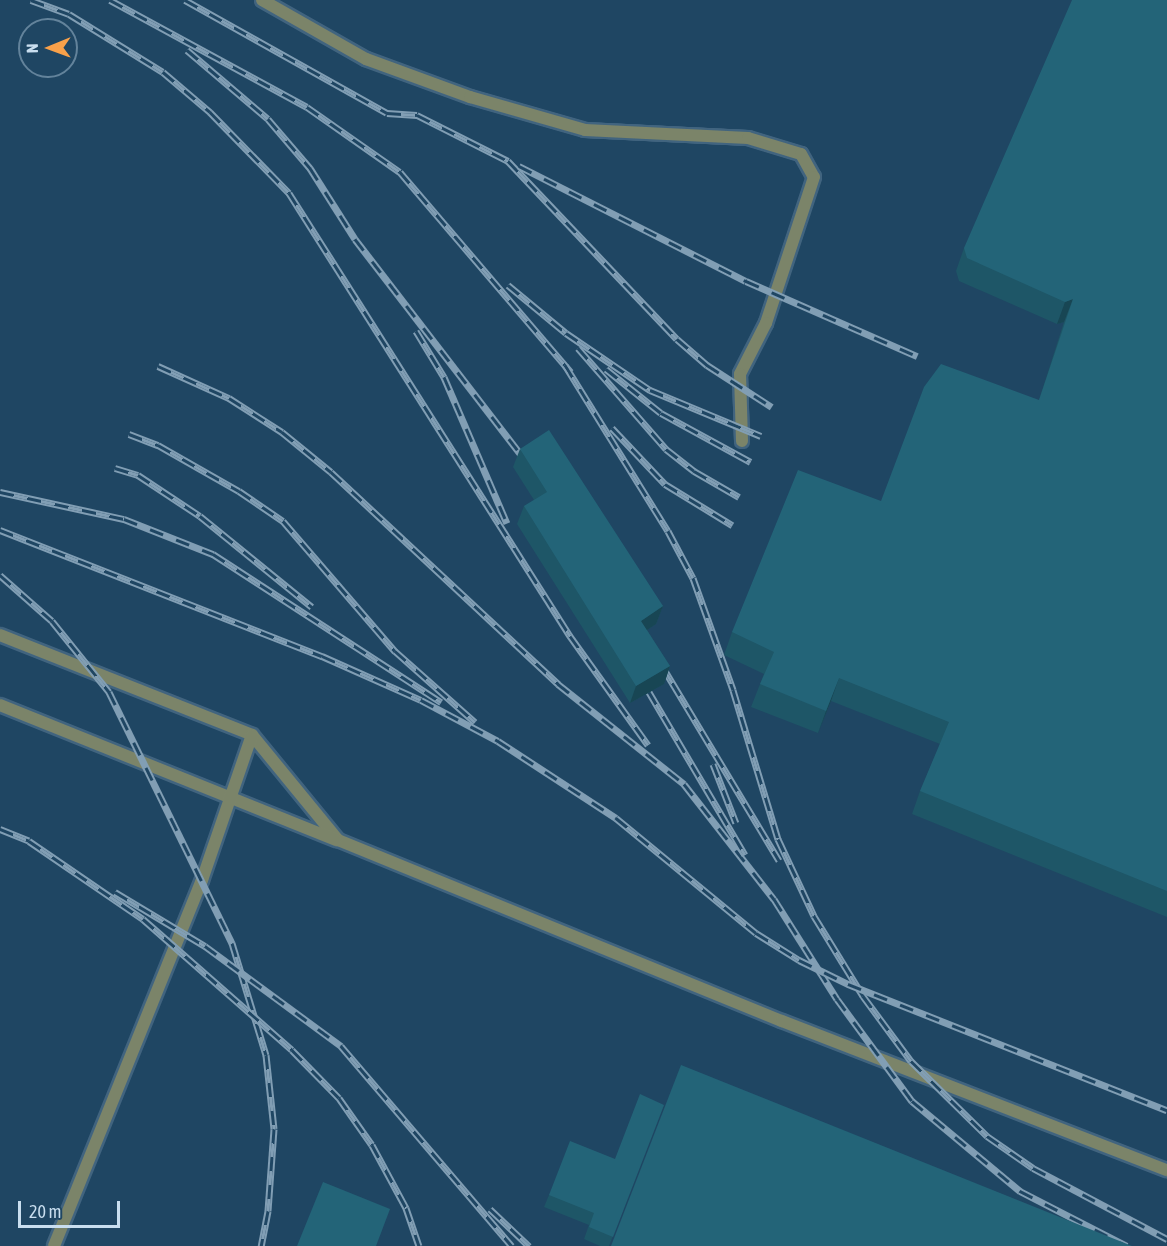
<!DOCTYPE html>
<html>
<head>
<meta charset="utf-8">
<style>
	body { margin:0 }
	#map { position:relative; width:1167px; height:1246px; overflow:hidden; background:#1f4663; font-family:"Asap Condensed",sans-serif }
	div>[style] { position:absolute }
	.roads { filter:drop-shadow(2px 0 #41647f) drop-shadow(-2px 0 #41647f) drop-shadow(0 2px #41647f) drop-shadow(0 -2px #41647f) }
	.service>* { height:12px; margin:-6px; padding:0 6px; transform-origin:6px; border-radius:6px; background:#7b8469 }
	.rail>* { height:7px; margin-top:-3.5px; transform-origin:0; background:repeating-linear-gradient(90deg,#1f4663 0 14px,#819eb4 0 28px); box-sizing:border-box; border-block:2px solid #819eb4 }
	.wall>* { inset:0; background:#1e5667 }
	.shaded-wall>* { inset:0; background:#184654 }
	.building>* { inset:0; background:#236478 }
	span { translate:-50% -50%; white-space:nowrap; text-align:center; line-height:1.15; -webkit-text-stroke:4.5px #1f4663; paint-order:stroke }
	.north { position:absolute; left:18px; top:18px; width:60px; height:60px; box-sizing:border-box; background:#1f4663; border:2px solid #63839b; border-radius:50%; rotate:269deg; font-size:16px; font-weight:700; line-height:24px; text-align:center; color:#c9deef }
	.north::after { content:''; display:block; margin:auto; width:21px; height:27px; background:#f8a14a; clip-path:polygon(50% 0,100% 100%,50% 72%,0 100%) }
	.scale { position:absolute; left:18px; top:1201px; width:102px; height:27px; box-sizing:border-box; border:3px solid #c9deef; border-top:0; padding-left:8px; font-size:18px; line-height:21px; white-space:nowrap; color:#c9deef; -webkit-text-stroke:4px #1f4663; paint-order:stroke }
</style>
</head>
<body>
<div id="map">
	<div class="roads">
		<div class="service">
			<div style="left:262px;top:0;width:120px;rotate:29.6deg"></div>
			<div style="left:366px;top:59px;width:111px;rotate:20.1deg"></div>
			<div style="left:470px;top:97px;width:120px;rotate:16deg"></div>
			<div style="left:585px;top:130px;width:163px;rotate:2.8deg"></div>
			<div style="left:748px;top:138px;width:55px;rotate:16.8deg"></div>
			<div style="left:801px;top:154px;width:26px;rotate:61deg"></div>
			<div style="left:814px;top:177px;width:154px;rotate:108.2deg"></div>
			<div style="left:766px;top:323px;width:57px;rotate:117deg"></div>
			<div style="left:740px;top:374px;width:67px;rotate:88.3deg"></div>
			<div style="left:0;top:635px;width:271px;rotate:21.6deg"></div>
			<div style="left:252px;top:735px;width:136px;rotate:50.7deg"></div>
			<div style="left:338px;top:840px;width:479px;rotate:22.2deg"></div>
			<div style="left:782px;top:1021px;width:413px;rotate:21.2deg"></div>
			<div style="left:0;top:705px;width:362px;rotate:21.9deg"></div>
			<div style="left:54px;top:1246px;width:395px;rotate:-68deg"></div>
			<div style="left:202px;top:880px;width:153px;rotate:-71deg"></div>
		</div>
	</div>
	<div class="rail">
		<div style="left:31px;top:0;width:40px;rotate:20.2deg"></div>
		<div style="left:69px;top:14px;width:110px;rotate:31.7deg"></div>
		<div style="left:163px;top:72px;width:62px;rotate:40.4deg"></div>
		<div style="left:210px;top:112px;width:113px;rotate:45.7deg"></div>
		<div style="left:289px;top:193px;width:525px;rotate:57.61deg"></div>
		<div style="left:570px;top:636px;width:134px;rotate:54.4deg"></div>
		<div style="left:110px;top:0;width:224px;rotate:28.5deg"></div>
		<div style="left:307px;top:107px;width:113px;rotate:35deg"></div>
		<div style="left:400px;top:172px;width:263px;rotate:49.5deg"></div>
		<div style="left:185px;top:0;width:231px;rotate:29.2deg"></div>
		<div style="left:387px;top:113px;width:30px;rotate:4deg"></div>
		<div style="left:417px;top:115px;width:102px;rotate:26.8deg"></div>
		<div style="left:508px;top:161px;width:245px;rotate:46.5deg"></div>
		<div style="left:677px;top:339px;width:40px;rotate:41deg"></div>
		<div style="left:707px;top:365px;width:77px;rotate:32.9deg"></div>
		<div style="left:187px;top:50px;width:106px;rotate:40.4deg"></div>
		<div style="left:268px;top:119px;width:65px;rotate:49.4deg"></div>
		<div style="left:310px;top:168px;width:84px;rotate:57.6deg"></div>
		<div style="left:355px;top:239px;width:279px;rotate:52.4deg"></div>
		<div style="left:519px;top:166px;width:254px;rotate:26.9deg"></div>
		<div style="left:746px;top:281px;width:187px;rotate:23.7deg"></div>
		<div style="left:508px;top:285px;width:75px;rotate:39.6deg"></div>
		<div style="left:566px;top:333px;width:102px;rotate:34.2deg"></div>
		<div style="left:650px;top:390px;width:120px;rotate:22.5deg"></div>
		<div style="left:416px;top:331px;width:54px;rotate:58.7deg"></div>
		<div style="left:444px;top:377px;width:159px;rotate:66.7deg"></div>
		<div style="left:578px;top:348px;width:134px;rotate:48.9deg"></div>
		<div style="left:666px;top:449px;width:36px;rotate:38deg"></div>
		<div style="left:694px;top:471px;width:52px;rotate:30deg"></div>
		<div style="left:565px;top:365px;width:195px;rotate:58.2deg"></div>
		<div style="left:668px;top:531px;width:53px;rotate:62deg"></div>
		<div style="left:693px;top:578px;width:119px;rotate:70.3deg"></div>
		<div style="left:733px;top:690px;width:156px;rotate:73.2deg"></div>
		<div style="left:778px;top:839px;width:85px;rotate:64.9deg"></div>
		<div style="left:814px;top:916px;width:94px;rotate:58.5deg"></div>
		<div style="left:863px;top:996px;width:81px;rotate:53.6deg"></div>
		<div style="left:911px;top:1061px;width:107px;rotate:44.6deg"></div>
		<div style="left:987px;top:1136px;width:56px;rotate:34.8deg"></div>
		<div style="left:1033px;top:1168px;width:152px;rotate:27.9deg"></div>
		<div style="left:158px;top:366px;width:78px;rotate:24.3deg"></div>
		<div style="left:229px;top:398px;width:63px;rotate:32.7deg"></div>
		<div style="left:282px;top:432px;width:63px;rotate:39.2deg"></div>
		<div style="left:331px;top:472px;width:311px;rotate:43deg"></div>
		<div style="left:558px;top:684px;width:161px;rotate:38.4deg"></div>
		<div style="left:684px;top:784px;width:146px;rotate:52deg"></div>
		<div style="left:774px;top:899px;width:118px;rotate:57.8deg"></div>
		<div style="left:837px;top:999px;width:127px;rotate:53.7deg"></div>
		<div style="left:912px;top:1101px;width:141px;rotate:39.8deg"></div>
		<div style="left:1020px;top:1191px;width:120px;rotate:27.2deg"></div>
		<div style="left:606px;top:369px;width:70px;rotate:38.7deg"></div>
		<div style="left:661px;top:413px;width:102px;rotate:28.6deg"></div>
		<div style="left:612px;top:428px;width:77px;rotate:46.6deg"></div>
		<div style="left:665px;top:484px;width:79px;rotate:31.5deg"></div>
		<div style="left:129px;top:434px;width:31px;rotate:21deg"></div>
		<div style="left:158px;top:445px;width:93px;rotate:29.6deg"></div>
		<div style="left:239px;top:491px;width:53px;rotate:34.3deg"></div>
		<div style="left:283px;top:521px;width:172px;rotate:49.3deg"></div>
		<div style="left:395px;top:651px;width:107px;rotate:41.6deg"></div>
		<div style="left:115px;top:468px;width:24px;rotate:17deg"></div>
		<div style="left:138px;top:475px;width:74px;rotate:33.5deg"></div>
		<div style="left:200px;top:516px;width:144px;rotate:39.1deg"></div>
		<div style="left:0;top:492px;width:127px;rotate:12.3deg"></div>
		<div style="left:124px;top:519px;width:96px;rotate:21.5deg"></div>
		<div style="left:213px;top:554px;width:272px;rotate:33deg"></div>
		<div style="left:0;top:530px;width:346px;rotate:21.4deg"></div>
		<div style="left:322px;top:656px;width:108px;rotate:24deg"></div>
		<div style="left:421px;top:700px;width:87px;rotate:28deg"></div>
		<div style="left:498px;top:741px;width:141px;rotate:33.1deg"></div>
		<div style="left:616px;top:818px;width:181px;rotate:39.4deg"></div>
		<div style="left:756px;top:933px;width:51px;rotate:32.1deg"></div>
		<div style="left:799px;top:960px;width:55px;rotate:26.1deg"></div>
		<div style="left:848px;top:984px;width:343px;rotate:21.6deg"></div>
		<div style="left:0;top:575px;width:69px;rotate:41.5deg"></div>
		<div style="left:52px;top:621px;width:91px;rotate:51.2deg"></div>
		<div style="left:109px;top:692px;width:280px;rotate:63.9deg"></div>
		<div style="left:232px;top:943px;width:117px;rotate:73.1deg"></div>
		<div style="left:266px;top:1055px;width:74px;rotate:83.8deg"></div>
		<div style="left:274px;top:1129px;width:82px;rotate:94.2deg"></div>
		<div style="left:268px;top:1211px;width:36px;rotate:101deg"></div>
		<div style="left:658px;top:659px;width:235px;rotate:59deg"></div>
		<div style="left:649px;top:692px;width:189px;rotate:59.5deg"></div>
		<div style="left:713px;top:764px;width:63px;rotate:68.7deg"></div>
		<div style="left:0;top:829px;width:31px;rotate:22deg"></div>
		<div style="left:29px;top:841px;width:138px;rotate:34.4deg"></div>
		<div style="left:143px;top:919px;width:198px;rotate:41.3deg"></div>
		<div style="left:292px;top:1050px;width:67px;rotate:45.6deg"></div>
		<div style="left:339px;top:1098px;width:57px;rotate:54.9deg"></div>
		<div style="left:372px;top:1145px;width:72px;rotate:61.6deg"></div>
		<div style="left:406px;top:1208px;width:40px;rotate:71.1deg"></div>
		<div style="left:115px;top:892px;width:105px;rotate:31deg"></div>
		<div style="left:205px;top:946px;width:169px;rotate:36.3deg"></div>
		<div style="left:341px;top:1046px;width:263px;rotate:49.5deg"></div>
		<div style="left:490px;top:1209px;width:54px;rotate:43.5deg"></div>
	</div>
	<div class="wall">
		<div style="clip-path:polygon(1167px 0,1167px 917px,912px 814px,920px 791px,940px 744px,831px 701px,818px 733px,751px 707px,764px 674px,724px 655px,732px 632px,881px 501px,1039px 400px,1064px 322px,1057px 324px,959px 281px,956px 271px,964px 248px)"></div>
		<div style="clip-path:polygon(520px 449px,663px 606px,656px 624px,647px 630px,670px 666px,664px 684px,630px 703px,517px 524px,524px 506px,534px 500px,513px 467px)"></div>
		<div style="clip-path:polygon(664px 1105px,609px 1246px,600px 1246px,584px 1239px,589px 1225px,544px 1207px,549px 1195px,615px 1159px)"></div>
	</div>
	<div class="shaded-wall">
		<div style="clip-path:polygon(1073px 299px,1064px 322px,1057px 324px,1065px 302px)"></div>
		<div style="clip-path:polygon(663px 606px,656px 624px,635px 638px,641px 621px)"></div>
		<div style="clip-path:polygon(670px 666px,664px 684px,630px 703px,636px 686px)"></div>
		<div style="clip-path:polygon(839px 678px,831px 701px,818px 733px,826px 711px)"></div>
	</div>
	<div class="building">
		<div style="clip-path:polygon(1072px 0,1167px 0,1167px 891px,920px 791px,949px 722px,839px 678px,826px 711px,760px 684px,774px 652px,732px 632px,798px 470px,881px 501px,924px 387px,941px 364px,1039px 400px,1073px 299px,1065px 302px,967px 258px,964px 248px)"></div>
		<div style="clip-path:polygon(549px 430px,663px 606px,641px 621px,670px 666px,636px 686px,524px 506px,547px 492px,520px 449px)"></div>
		<div style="clip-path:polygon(681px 1065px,1132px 1246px,611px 1246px)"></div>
		<div style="clip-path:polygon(640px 1094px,664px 1105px,613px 1237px,589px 1227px,594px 1213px,549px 1195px,570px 1141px,615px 1159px)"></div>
		<div style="clip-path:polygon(323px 1182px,390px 1209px,376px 1246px,297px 1246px)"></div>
	</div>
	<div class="north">N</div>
	<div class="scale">20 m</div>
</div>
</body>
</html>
